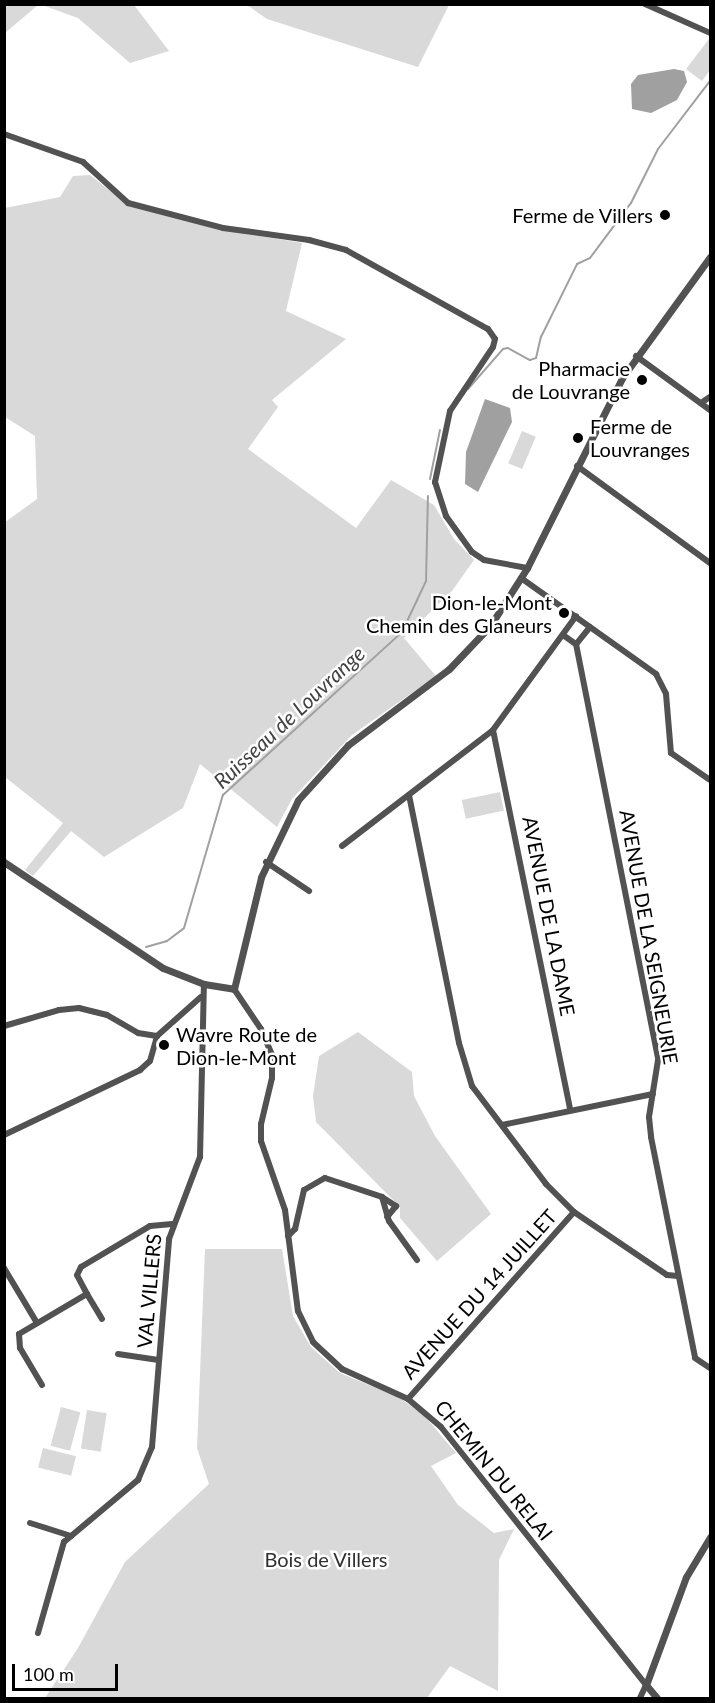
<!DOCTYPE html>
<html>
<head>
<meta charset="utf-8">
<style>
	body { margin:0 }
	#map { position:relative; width:715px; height:1703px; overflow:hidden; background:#fff; font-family:Lato,sans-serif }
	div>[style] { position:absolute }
	.green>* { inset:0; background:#d9d9d9; transform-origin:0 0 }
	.water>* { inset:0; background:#a0a0a0 }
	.stream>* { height:2px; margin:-1px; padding:0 1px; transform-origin:1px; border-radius:1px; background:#a0a0a0 }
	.minor>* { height:6px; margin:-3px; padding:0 3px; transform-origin:3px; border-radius:3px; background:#525252 }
	.tertiary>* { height:7px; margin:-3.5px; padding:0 3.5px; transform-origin:3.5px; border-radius:3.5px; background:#525252 }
	.dots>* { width:16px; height:16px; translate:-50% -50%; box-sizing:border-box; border:3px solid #fff; border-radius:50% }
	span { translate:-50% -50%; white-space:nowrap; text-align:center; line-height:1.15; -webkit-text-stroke:5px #fff; paint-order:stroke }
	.poi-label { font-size:20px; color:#000 }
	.right { translate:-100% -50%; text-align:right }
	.left { translate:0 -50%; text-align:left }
	.street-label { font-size:20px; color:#000 }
	.park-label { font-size:20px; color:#303030 }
	.water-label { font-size:21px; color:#414141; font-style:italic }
	.frame { position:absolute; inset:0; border:6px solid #000; pointer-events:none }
	.scale { position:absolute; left:12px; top:1664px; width:106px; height:27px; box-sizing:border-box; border:3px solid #000; border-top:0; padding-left:8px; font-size:18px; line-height:21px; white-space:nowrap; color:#000; -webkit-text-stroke:4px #fff; paint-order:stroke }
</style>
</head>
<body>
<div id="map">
	<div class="green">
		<div style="clip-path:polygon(5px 4px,38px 4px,38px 5px,5px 33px)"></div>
		<div style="clip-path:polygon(42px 5px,134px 5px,169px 51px,130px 63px,78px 18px)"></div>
		<div style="clip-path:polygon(247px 5px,449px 5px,418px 67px,267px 19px)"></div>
		<div style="clip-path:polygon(709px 39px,710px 70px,702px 81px,686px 69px)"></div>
		<div style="clip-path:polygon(90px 175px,124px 202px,209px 227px,302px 243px,286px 311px,346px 339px,272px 400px,278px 407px,248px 449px,356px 528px,391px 480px,434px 505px,454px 539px,474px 560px,452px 591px,404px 638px,436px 676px,352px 735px,292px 799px,277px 827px,200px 764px,183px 808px,104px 857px,71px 831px,33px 876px,25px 870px,63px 823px,5px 777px,4px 523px,37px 499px,35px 436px,5px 417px,5px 208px,60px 197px,73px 176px)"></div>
		<div style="left:522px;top:431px;width:15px;height:35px;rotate:23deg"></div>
		<div style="left:500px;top:792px;width:19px;height:39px;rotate:78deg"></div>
		<div style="clip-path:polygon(358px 1032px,412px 1072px,414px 1096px,435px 1136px,491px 1214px,437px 1261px,400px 1218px,400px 1207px,316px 1122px,313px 1096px,319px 1056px)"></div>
		<div style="clip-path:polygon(205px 1249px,282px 1249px,293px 1316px,311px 1347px,340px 1373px,398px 1397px,422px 1413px,456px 1453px,431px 1466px,458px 1505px,494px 1533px,514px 1529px,499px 1560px,498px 1691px,450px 1666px,427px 1698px,45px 1698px,78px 1648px,125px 1562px,209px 1484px,197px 1448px)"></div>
		<div style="left:61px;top:1407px;width:20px;height:40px;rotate:15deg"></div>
		<div style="left:87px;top:1410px;width:20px;height:39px;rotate:9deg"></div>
		<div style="left:43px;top:1448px;width:34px;height:20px;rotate:14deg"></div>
	</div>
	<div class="water">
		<div style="clip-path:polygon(674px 69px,684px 71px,687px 82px,677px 100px,651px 113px,632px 109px,631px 84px,638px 75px)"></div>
		<div style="clip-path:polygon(485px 399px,510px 408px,512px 422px,478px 492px,465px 484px,466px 452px)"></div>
	</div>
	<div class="stream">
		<div style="left:468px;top:389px;width:53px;rotate:-48.8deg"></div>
		<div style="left:503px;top:349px;width:5px;rotate:-11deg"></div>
		<div style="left:508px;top:348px;width:25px;rotate:29deg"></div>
		<div style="left:530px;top:360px;width:6px;rotate:-18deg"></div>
		<div style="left:536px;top:358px;width:22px;rotate:-77deg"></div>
		<div style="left:541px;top:337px;width:81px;rotate:-63.7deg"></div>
		<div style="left:577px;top:264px;width:14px;rotate:-25deg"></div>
		<div style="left:590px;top:258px;width:69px;rotate:-53.3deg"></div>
		<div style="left:631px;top:203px;width:60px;rotate:-63.4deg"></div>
		<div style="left:658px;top:149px;width:86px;rotate:-52.6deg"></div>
		<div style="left:430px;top:479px;width:50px;rotate:-78.5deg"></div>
		<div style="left:146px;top:947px;width:22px;rotate:-16deg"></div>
		<div style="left:167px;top:941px;width:21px;rotate:-37deg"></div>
		<div style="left:184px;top:928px;width:139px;rotate:-73.7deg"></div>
		<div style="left:223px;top:795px;width:242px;rotate:-42.3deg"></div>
		<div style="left:402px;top:632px;width:56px;rotate:-64.8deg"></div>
		<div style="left:426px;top:581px;width:85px;rotate:-88.7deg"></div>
	</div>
	<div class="minor">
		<div style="left:645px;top:4px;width:71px;rotate:24deg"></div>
		<div style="left:4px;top:134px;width:84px;rotate:19.5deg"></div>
		<div style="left:83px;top:162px;width:61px;rotate:42.3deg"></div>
		<div style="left:128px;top:203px;width:98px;rotate:14.7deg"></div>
		<div style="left:223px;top:228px;width:87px;rotate:7.9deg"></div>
		<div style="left:309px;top:240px;width:38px;rotate:15deg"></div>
		<div style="left:346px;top:250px;width:162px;rotate:29.1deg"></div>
		<div style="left:488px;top:329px;width:12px;rotate:55deg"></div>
		<div style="left:495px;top:339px;width:8px;rotate:104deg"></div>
		<div style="left:493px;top:347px;width:77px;rotate:123.9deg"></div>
		<div style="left:450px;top:411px;width:73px;rotate:101.9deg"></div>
		<div style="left:435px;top:482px;width:36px;rotate:72deg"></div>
		<div style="left:446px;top:516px;width:44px;rotate:54.2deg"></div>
		<div style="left:472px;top:552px;width:14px;rotate:34deg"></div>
		<div style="left:484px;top:560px;width:44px;rotate:10.5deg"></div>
		<div style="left:636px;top:356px;width:92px;rotate:36.1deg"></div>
		<div style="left:701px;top:403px;width:11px;rotate:-34deg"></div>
		<div style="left:577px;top:466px;width:165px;rotate:36.1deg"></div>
		<div style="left:521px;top:578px;width:166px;rotate:35.4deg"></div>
		<div style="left:656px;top:674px;width:22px;rotate:63deg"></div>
		<div style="left:666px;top:694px;width:59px;rotate:85.2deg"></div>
		<div style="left:671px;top:753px;width:47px;rotate:34.7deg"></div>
		<div style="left:590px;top:627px;width:22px;rotate:129deg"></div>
		<div style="left:576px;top:644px;width:424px;rotate:78.8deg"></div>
		<div style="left:658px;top:1060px;width:58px;rotate:99deg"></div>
		<div style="left:649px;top:1117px;width:20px;rotate:84deg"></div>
		<div style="left:651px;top:1137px;width:225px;rotate:78.7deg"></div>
		<div style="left:695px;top:1358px;width:18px;rotate:34deg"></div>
		<div style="left:563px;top:635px;width:16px;rotate:35deg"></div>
		<div style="left:493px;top:730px;width:387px;rotate:78.5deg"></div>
		<div style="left:409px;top:795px;width:253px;rotate:78.6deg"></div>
		<div style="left:459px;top:1043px;width:45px;rotate:73.2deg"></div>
		<div style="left:472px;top:1086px;width:123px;rotate:52.9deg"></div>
		<div style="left:546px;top:1184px;width:40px;rotate:45deg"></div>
		<div style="left:574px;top:1212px;width:112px;rotate:34.1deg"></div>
		<div style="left:667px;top:1275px;width:11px;rotate:5deg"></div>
		<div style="left:342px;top:846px;width:190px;rotate:-37.5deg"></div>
		<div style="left:493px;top:730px;width:141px;rotate:-53.9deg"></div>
		<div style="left:266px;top:862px;width:52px;rotate:34deg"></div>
		<div style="left:234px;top:989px;width:48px;rotate:56deg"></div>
		<div style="left:261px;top:1029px;width:28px;rotate:67deg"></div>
		<div style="left:272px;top:1055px;width:23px;rotate:90deg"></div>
		<div style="left:272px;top:1078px;width:47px;rotate:103.4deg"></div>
		<div style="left:261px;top:1124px;width:17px;rotate:90deg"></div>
		<div style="left:261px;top:1141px;width:73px;rotate:70.8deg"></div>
		<div style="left:285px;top:1210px;width:102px;rotate:82.7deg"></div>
		<div style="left:298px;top:1311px;width:34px;rotate:64deg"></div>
		<div style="left:313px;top:1342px;width:40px;rotate:43deg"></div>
		<div style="left:342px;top:1369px;width:72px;rotate:24.4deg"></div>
		<div style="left:408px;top:1399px;width:43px;rotate:40.3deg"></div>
		<div style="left:441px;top:1427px;width:330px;rotate:51.5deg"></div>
		<div style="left:646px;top:1685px;width:14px;rotate:115deg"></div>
		<div style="left:4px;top:1026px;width:57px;rotate:-16.2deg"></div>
		<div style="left:59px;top:1010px;width:20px;rotate:-6deg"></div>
		<div style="left:79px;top:1008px;width:29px;rotate:14deg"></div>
		<div style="left:107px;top:1015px;width:36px;rotate:30deg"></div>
		<div style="left:138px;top:1033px;width:19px;rotate:9deg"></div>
		<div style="left:157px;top:1036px;width:59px;rotate:-41.6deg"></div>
		<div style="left:502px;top:1125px;width:154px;rotate:-11.6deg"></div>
		<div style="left:4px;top:1135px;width:151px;rotate:-25.5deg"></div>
		<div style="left:140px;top:1070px;width:13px;rotate:-42deg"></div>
		<div style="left:150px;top:1061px;width:26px;rotate:-74deg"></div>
		<div style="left:382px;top:1197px;width:17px;rotate:33deg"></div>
		<div style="left:396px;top:1206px;width:14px;rotate:129deg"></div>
		<div style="left:288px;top:1236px;width:10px;rotate:-45deg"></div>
		<div style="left:295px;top:1229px;width:40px;rotate:-77deg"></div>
		<div style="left:304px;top:1190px;width:24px;rotate:-30deg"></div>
		<div style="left:325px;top:1178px;width:60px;rotate:18.4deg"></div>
		<div style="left:382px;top:1197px;width:25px;rotate:74deg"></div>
		<div style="left:389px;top:1221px;width:48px;rotate:54.3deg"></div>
		<div style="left:4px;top:1268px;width:64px;rotate:59deg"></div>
		<div style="left:87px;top:1294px;width:29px;rotate:59deg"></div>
		<div style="left:118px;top:1354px;width:41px;rotate:8.3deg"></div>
		<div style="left:42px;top:1385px;width:43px;rotate:-120.7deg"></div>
		<div style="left:20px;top:1348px;width:14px;rotate:-94deg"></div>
		<div style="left:19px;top:1334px;width:79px;rotate:-30.5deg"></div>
		<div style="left:87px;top:1294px;width:21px;rotate:-118deg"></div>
		<div style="left:77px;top:1275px;width:9px;rotate:-63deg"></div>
		<div style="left:81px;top:1267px;width:80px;rotate:-30.7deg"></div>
		<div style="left:150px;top:1226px;width:22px;rotate:-5deg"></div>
		<div style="left:408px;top:1399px;width:250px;rotate:-48.4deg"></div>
		<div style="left:30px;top:1523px;width:43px;rotate:17.6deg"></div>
		<div style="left:38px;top:1633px;width:95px;rotate:-74.1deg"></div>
		<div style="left:64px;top:1542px;width:97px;rotate:-40deg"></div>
		<div style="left:138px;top:1480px;width:36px;rotate:-67deg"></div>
		<div style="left:152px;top:1447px;width:209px;rotate:-85.3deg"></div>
		<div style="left:169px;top:1239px;width:88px;rotate:-69.3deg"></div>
		<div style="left:200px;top:1157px;width:173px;rotate:-88.7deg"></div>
	</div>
	<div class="tertiary">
		<div style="left:4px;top:862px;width:191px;rotate:33.7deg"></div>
		<div style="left:163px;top:968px;width:44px;rotate:21.3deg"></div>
		<div style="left:204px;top:984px;width:30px;rotate:9deg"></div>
		<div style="left:234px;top:989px;width:115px;rotate:-76.4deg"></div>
		<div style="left:261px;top:877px;width:85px;rotate:-64.3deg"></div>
		<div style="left:298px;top:800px;width:74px;rotate:-47.7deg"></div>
		<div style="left:348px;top:745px;width:126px;rotate:-37deg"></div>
		<div style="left:449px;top:669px;width:59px;rotate:-46.4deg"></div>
		<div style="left:490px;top:626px;width:69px;rotate:-57.5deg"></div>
		<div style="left:527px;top:568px;width:212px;rotate:-63.4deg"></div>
		<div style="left:622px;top:378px;width:150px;rotate:-54deg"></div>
		<div style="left:657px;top:1698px;width:17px;rotate:-130deg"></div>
		<div style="left:646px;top:1685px;width:115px;rotate:-69.7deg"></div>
		<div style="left:686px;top:1577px;width:47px;rotate:-59deg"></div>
	</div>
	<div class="dots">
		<div style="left:665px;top:215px;background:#000"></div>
		<div style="left:642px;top:380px;background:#000"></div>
		<div style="left:578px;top:438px;background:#000"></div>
		<div style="left:564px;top:613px;background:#000"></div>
		<div style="left:164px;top:1045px;background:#000"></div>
	</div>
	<div class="poi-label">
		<span class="right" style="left:653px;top:215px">Ferme de Villers</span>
		<span class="right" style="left:630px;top:380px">Pharmacie<br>de Louvrange</span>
		<span class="left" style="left:590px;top:438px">Ferme de<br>Louvranges</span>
		<span class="right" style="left:552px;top:614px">Dion-le-Mont<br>Chemin des Glaneurs</span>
		<span class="left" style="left:176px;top:1046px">Wavre Route de<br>Dion-le-Mont</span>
	</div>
	<div class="street-label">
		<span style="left:549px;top:916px;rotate:79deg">AVENUE DE LA DAME</span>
		<span style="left:649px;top:937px;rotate:80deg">AVENUE DE LA SEIGNEURIE</span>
		<span style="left:149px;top:1291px;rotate:-85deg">VAL VILLERS</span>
		<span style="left:479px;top:1294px;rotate:-48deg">AVENUE DU 14 JUILLET</span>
		<span style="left:494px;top:1470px;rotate:51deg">CHEMIN DU RELAI</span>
	</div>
	<div class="park-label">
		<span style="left:326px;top:1559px">Bois de Villers</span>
	</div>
	<div class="water-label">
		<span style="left:289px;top:717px;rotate:-43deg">Ruisseau de Louvrange</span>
	</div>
	<div class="frame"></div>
	<div class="scale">100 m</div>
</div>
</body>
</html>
